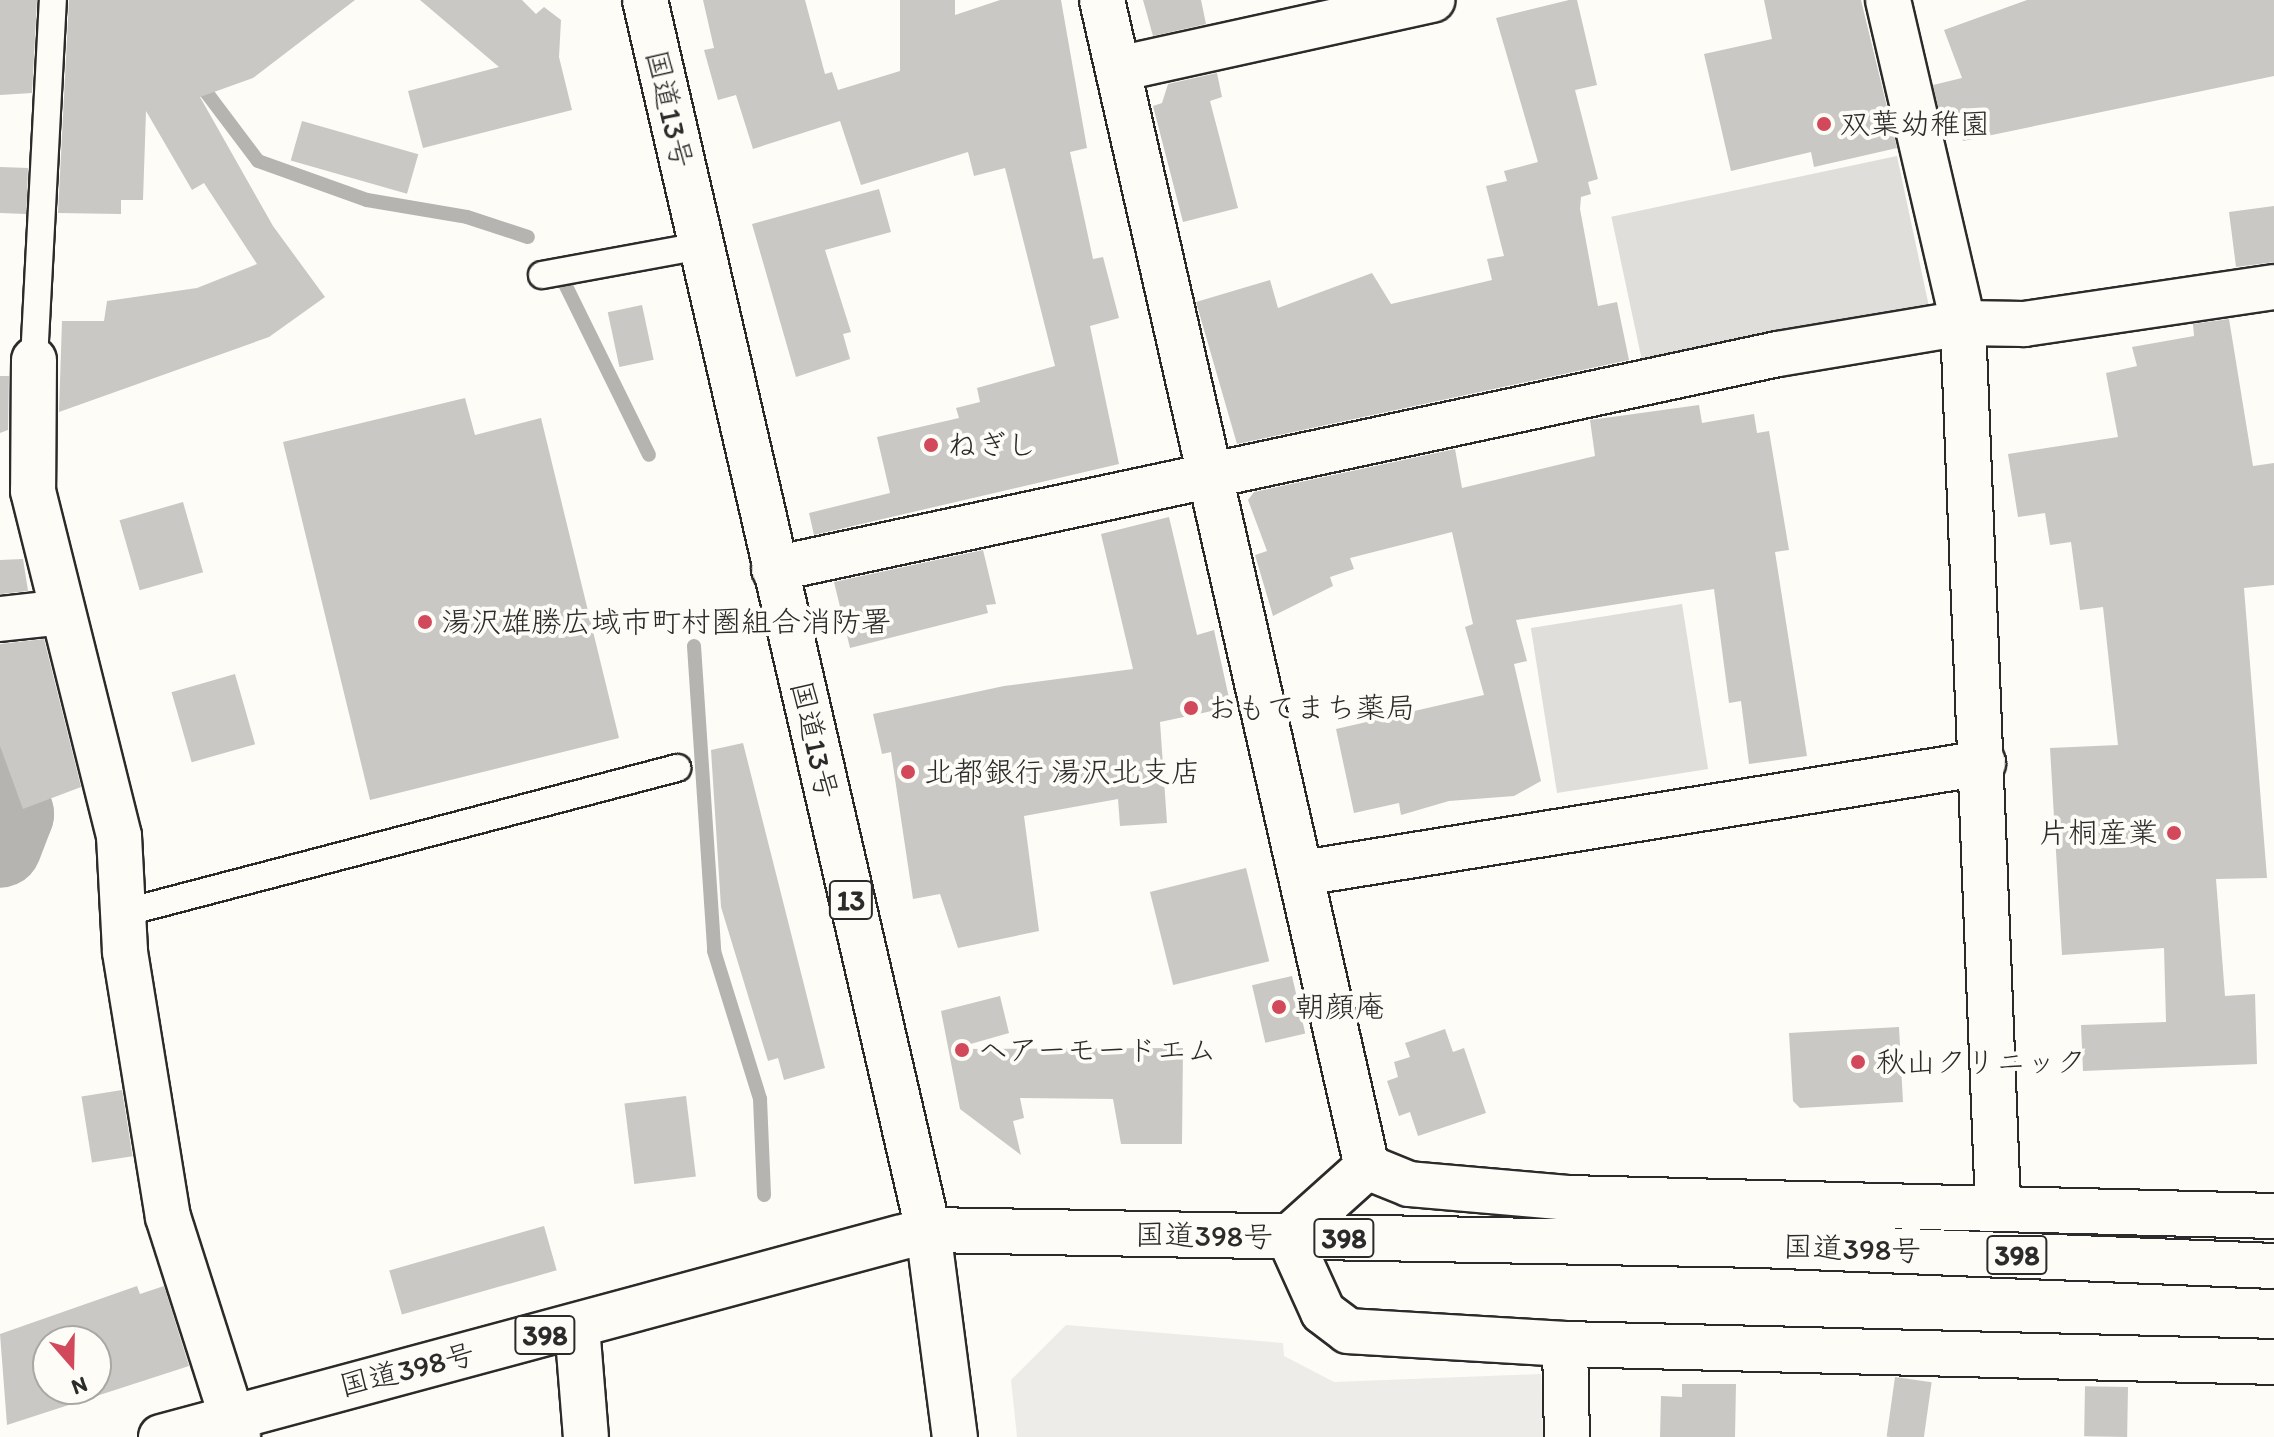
<!DOCTYPE html>
<html>
<head>
<meta charset="utf-8">
<style>
	body { margin:0 }
	#map { position:relative; width:2274px; height:1437px; overflow:hidden; background:#fdfcf7; font-family:Itim,"Klee One",sans-serif }
	div>[style] { position:absolute }
	.built>* { inset:0; background:#edece8 }
	.green>* { inset:0; background:#dfdeda; transform-origin:0 0 }
	.stream>* { height:14px; margin:-7px; padding:0 7px; transform-origin:7px; border-radius:7px; background:#b5b4b1 }
	.river>* { height:84px; margin:-42px; padding:0 42px; transform-origin:42px; border-radius:42px; background:#b5b4b1 }
	.building>* { inset:0; background:#c9c8c4; transform-origin:0 0 }
	.roads { filter:drop-shadow(2px 0 #2b2b2b) drop-shadow(-2px 0 #2b2b2b) drop-shadow(0 2px #2b2b2b) drop-shadow(0 -2px #2b2b2b) }
	.service>* { height:26px; margin:-13px; padding:0 13px; transform-origin:13px; border-radius:13px; background:#fdfcf7 }
	.minor>* { height:44px; margin:-22px; padding:0 22px; transform-origin:22px; border-radius:22px; background:#fdfcf7 }
	.trunk>* { height:44px; margin:-22px; padding:0 22px; transform-origin:22px; border-radius:22px; background:#fdfcf7 }
	.dots>* { width:22px; height:22px; translate:-50% -50%; box-sizing:border-box; border:4px solid #fdfcf7; border-radius:50% }
	span { translate:-50% -50%; white-space:nowrap; text-align:center; line-height:1.15; -webkit-text-stroke:8px #fdfcf7; paint-order:stroke }
	.shield-label span { padding:2px 6px; background:#fdfcf7; border:2px solid; border-radius:6px; -webkit-text-stroke-width:0 }
	.shield-label { font-size:28px; color:#2b2b2b; font-weight:700 }
	.street-label { font-size:30px; color:#2b2b2b }
	.poi-label { font-size:30px; color:#2b2b2b }
	.left { translate:0 -50%; text-align:left }
	.right { translate:-100% -50%; text-align:right }
	.north { position:absolute; left:32px; top:1325px; width:80px; height:80px; box-sizing:border-box; background:#fdfcf7; border:2px solid #a9a8a5; border-radius:50%; rotate:160deg; font-size:22px; font-weight:700; line-height:32px; text-align:center; color:#2b2b2b }
	.north::after { content:''; display:block; margin:auto; width:28px; height:36px; background:#d1495b; clip-path:polygon(50% 0,100% 100%,50% 72%,0 100%) }
</style>
</head>
<body>
<div id="map">
	<div class="built">
		<div style="clip-path:polygon(1066px 1325px,1283px 1343px,1284px 1356px,1334px 1382px,1541px 1374px,1543px 1437px,1017px 1437px,1011px 1380px)"></div>
	</div>
	<div class="green">
		<div style="left:1897px;top:156px;width:154px;height:292px;rotate:78deg"></div>
		<div style="left:1682px;top:604px;width:167px;height:153px;rotate:81deg"></div>
	</div>
	<div class="stream">
		<div style="left:197px;top:80px;width:101px;rotate:53deg"></div>
		<div style="left:258px;top:161px;width:116px;rotate:19.7deg"></div>
		<div style="left:367px;top:200px;width:101px;rotate:9.6deg"></div>
		<div style="left:467px;top:217px;width:64px;rotate:18.2deg"></div>
		<div style="left:562px;top:278px;width:197px;rotate:63.8deg"></div>
		<div style="left:694px;top:646px;width:306px;rotate:86.2deg"></div>
		<div style="left:714px;top:951px;width:155px;rotate:72.7deg"></div>
		<div style="left:760px;top:1099px;width:96px;rotate:87.6deg"></div>
	</div>
	<div class="river">
		<div style="left:0;top:775px;width:41px;rotate:72.9deg"></div>
		<div style="left:12px;top:814px;width:34px;rotate:111deg"></div>
	</div>
	<div class="building">
		<div style="clip-path:polygon(0 0,37px 0,32px 93px,0 95px)"></div>
		<div style="clip-path:polygon(69px 0,355px 0,253px 78px,200px 97px,273px 226px,325px 297px,269px 337px,59px 412px,62px 321px,104px 321px,107px 301px,197px 288px,257px 264px,204px 183px,192px 190px,146px 111px,143px 200px,121px 200px,121px 214px,58px 213px)"></div>
		<div style="clip-path:polygon(420px 0,522px 0,536px 14px,544px 7px,561px 20px,559px 57px,572px 110px,423px 148px,408px 91px,499px 67px)"></div>
		<div style="clip-path:polygon(703px 0,805px 0,825px 74px,832px 72px,838px 90px,900px 71px,900px 0,955px 0,955px 15px,1000px 0,1061px 0,1087px 148px,1070px 152px,1093px 259px,1103px 257px,1119px 318px,1090px 326px,1119px 464px,814px 535px,809px 513px,890px 493px,877px 437px,959px 418px,956px 408px,980px 402px,977px 388px,1055px 366px,1005px 168px,974px 176px,968px 152px,861px 185px,840px 121px,753px 149px,736px 95px,718px 100px,704px 50px,714px 48px)"></div>
		<div style="clip-path:polygon(1143px 0,1201px 0,1206px 24px,1153px 36px)"></div>
		<div style="clip-path:polygon(1569px 0,1577px 0,1597px 85px,1575px 90px,1598px 179px,1588px 182px,1591px 194px,1581px 197px,1580px 209px,1598px 306px,1617px 302px,1629px 360px,1237px 444px,1196px 302px,1270px 280px,1278px 308px,1372px 273px,1391px 304px,1492px 280px,1487px 259px,1504px 256px,1486px 186px,1507px 181px,1504px 171px,1538px 162px,1496px 18px)"></div>
		<div style="clip-path:polygon(1764px 0,1861px 0,1897px 148px,1814px 167px,1811px 152px,1731px 171px,1704px 54px,1772px 39px)"></div>
		<div style="clip-path:polygon(2027px 0,2274px 0,2274px 76px,1963px 141px,1961px 133px,1945px 137px,1933px 85px,1962px 78px,1944px 30px)"></div>
		<div style="clip-path:polygon(1217px 73px,1222px 97px,1210px 101px,1238px 208px,1183px 222px,1153px 106px,1162px 103px,1168px 84px)"></div>
		<div style="left:302px;top:121px;width:121px;height:41px;rotate:16deg"></div>
		<div style="left:0;top:167px;width:28px;height:46px;rotate:2deg"></div>
		<div style="clip-path:polygon(879px 189px,891px 232px,825px 250px,851px 332px,843px 334px,850px 359px,796px 377px,752px 224px)"></div>
		<div style="clip-path:polygon(2274px 206px,2274px 262px,2236px 267px,2229px 212px)"></div>
		<div style="left:642px;top:305px;width:56px;height:35px;rotate:78deg"></div>
		<div style="clip-path:polygon(2229px 319px,2253px 466px,2274px 463px,2274px 585px,2244px 588px,2267px 878px,2216px 879px,2225px 996px,2255px 994px,2257px 1064px,2083px 1071px,2081px 1025px,2166px 1022px,2164px 948px,2062px 955px,2050px 748px,2118px 745px,2103px 607px,2080px 610px,2071px 542px,2050px 545px,2045px 513px,2018px 517px,2008px 454px,2118px 437px,2106px 373px,2137px 366px,2132px 347px,2194px 336px,2193px 324px)"></div>
		<div style="clip-path:polygon(0 376px,9px 376px,8px 430px,0 433px)"></div>
		<div style="clip-path:polygon(465px 398px,475px 435px,541px 418px,619px 738px,370px 800px,283px 442px)"></div>
		<div style="clip-path:polygon(1699px 405px,1702px 423px,1754px 414px,1757px 433px,1769px 431px,1789px 550px,1775px 552px,1807px 756px,1749px 764px,1741px 701px,1729px 703px,1714px 589px,1516px 620px,1527px 661px,1514px 664px,1541px 781px,1514px 796px,1449px 801px,1401px 815px,1399px 803px,1354px 813px,1336px 729px,1484px 695px,1465px 627px,1473px 624px,1452px 532px,1350px 558px,1354px 569px,1330px 577px,1333px 586px,1273px 616px,1255px 555px,1267px 551px,1248px 500px,1254px 492px,1455px 449px,1462px 488px,1595px 456px,1590px 420px)"></div>
		<div style="left:183px;top:502px;width:73px;height:66px;rotate:74deg"></div>
		<div style="clip-path:polygon(1169px 517px,1197px 635px,1214px 630px,1231px 707px,1160px 722px,1167px 823px,1120px 826px,1118px 799px,1024px 816px,1039px 931px,958px 948px,940px 894px,913px 899px,891px 752px,882px 754px,873px 714px,1004px 686px,1133px 669px,1101px 534px)"></div>
		<div style="clip-path:polygon(983px 550px,996px 604px,986px 605px,988px 613px,850px 648px,834px 582px)"></div>
		<div style="clip-path:polygon(23px 559px,28px 591px,0 594px,0 560px)"></div>
		<div style="clip-path:polygon(44px 639px,81px 787px,23px 809px,0 746px,0 644px)"></div>
		<div style="left:235px;top:674px;width:73px;height:66px;rotate:74deg"></div>
		<div style="clip-path:polygon(743px 743px,825px 1068px,784px 1080px,778px 1058px,768px 1061px,721px 907px,711px 750px)"></div>
		<div style="left:1246px;top:868px;width:96px;height:99px;rotate:76deg"></div>
		<div style="left:1292px;top:976px;width:59px;height:41px;rotate:77deg"></div>
		<div style="clip-path:polygon(1000px 996px,1009px 1033px,953px 1049px,1183px 1048px,1182px 1144px,1121px 1144px,1113px 1099px,1020px 1098px,1024px 1118px,1013px 1121px,1021px 1155px,960px 1109px,941px 1011px)"></div>
		<div style="clip-path:polygon(1899px 1027px,1903px 1102px,1800px 1108px,1793px 1101px,1789px 1033px)"></div>
		<div style="clip-path:polygon(1445px 1029px,1453px 1052px,1464px 1048px,1486px 1113px,1418px 1136px,1410px 1112px,1399px 1116px,1387px 1081px,1398px 1077px,1394px 1062px,1410px 1057px,1405px 1043px)"></div>
		<div style="left:122px;top:1090px;width:67px;height:41px;rotate:81deg"></div>
		<div style="left:686px;top:1096px;width:81px;height:62px;rotate:83deg"></div>
		<div style="left:544px;top:1226px;width:46px;height:161px;rotate:74deg"></div>
		<div style="clip-path:polygon(evenodd,137px 1286px,140px 1294px,164px 1286px,189px 1366px,7px 1425px,0 1334px,137px 1286px,48px 1341px,96px 1341px,96px 1389px,48px 1389px,48px 1341px)"></div>
		<div style="left:1895px;top:1377px;width:37px;height:60px;rotate:8deg"></div>
		<div style="clip-path:polygon(1682px 1384px,1736px 1384px,1735px 1437px,1660px 1437px,1661px 1396px,1682px 1397px)"></div>
		<div style="left:2128px;top:1387px;width:50px;height:43px;rotate:91deg"></div>
	</div>
	<div class="roads">
		<div class="service">
			<div style="left:542px;top:275px;width:161px;rotate:-10.4deg"></div>
			<div style="left:34px;top:360px;width:361px;rotate:-87deg"></div>
			<div style="left:123px;top:913px;width:573px;rotate:-14.67deg"></div>
		</div>
		<div class="minor">
			<div style="left:1102px;top:0;width:1197px;rotate:77.21deg"></div>
			<div style="left:1888px;top:0;width:332px;rotate:76.9deg"></div>
			<div style="left:1963px;top:323px;width:885px;rotate:87.73deg"></div>
			<div style="left:1118px;top:69px;width:322px;rotate:-12.4deg"></div>
			<div style="left:34px;top:360px;width:131px;rotate:90.4deg"></div>
			<div style="left:33px;top:491px;width:356px;rotate:76deg"></div>
			<div style="left:119px;top:836px;width:116px;rotate:87deg"></div>
			<div style="left:125px;top:952px;width:268px;rotate:80.8deg"></div>
			<div style="left:168px;top:1217px;width:231px;rotate:72.3deg"></div>
			<div style="left:774px;top:569px;width:1027px;rotate:-12.09deg"></div>
			<div style="left:1778px;top:354px;width:188px;rotate:-9.5deg"></div>
			<div style="left:1963px;top:323px;width:61px;rotate:0.9deg"></div>
			<div style="left:2024px;top:324px;width:253px;rotate:-8.4deg"></div>
			<div style="left:0;top:619px;width:63px;rotate:-6.3deg"></div>
			<div style="left:1303px;top:873px;width:689px;rotate:-9.19deg"></div>
			<div style="left:1367px;top:1167px;width:105px;rotate:138.1deg"></div>
			<div style="left:1289px;top:1237px;width:82px;rotate:65.6deg"></div>
			<div style="left:1323px;top:1312px;width:31px;rotate:37deg"></div>
			<div style="left:1348px;top:1331px;width:217px;rotate:3.4deg"></div>
			<div style="left:1565px;top:1344px;width:709px;rotate:1.45deg"></div>
			<div style="left:1367px;top:1167px;width:45px;rotate:22deg"></div>
			<div style="left:1409px;top:1184px;width:160px;rotate:5deg"></div>
			<div style="left:1568px;top:1198px;width:706px;rotate:1.46deg"></div>
			<div style="left:577px;top:1326px;width:111px;rotate:85.4deg"></div>
			<div style="left:1565px;top:1344px;width:93px;rotate:88.8deg"></div>
		</div>
		<div class="trunk">
			<div style="left:645px;top:0;width:1262px;rotate:77.04deg"></div>
			<div style="left:928px;top:1230px;width:209px;rotate:82.6deg"></div>
			<div style="left:161px;top:1437px;width:794px;rotate:-15.1deg"></div>
			<div style="left:928px;top:1230px;width:832px;rotate:1.03deg"></div>
			<div style="left:1760px;top:1245px;width:514px;rotate:2.34deg"></div>
		</div>
	</div>
	<div class="dots">
		<div style="left:1824px;top:124px;background:#d1495b"></div>
		<div style="left:931px;top:445px;background:#d1495b"></div>
		<div style="left:425px;top:622px;background:#d1495b"></div>
		<div style="left:1191px;top:708px;background:#d1495b"></div>
		<div style="left:908px;top:772px;background:#d1495b"></div>
		<div style="left:2174px;top:833px;background:#d1495b"></div>
		<div style="left:1279px;top:1007px;background:#d1495b"></div>
		<div style="left:962px;top:1050px;background:#d1495b"></div>
		<div style="left:1858px;top:1062px;background:#d1495b"></div>
	</div>
	<div class="shield-label">
		<span style="left:851px;top:900px">13</span>
		<span style="left:1344px;top:1238px">398</span>
		<span style="left:2017px;top:1255px">398</span>
		<span style="left:545px;top:1335px">398</span>
	</div>
	<div class="street-label">
		<span style="left:669px;top:109px;rotate:77deg">国道13号</span>
		<span style="left:814px;top:740px;rotate:77deg">国道13号</span>
		<span style="left:1204px;top:1236px;rotate:1deg">国道398号</span>
		<span style="left:1852px;top:1249px;rotate:2deg">国道398号</span>
		<span style="left:407px;top:1370px;rotate:-14deg">国道398号</span>
	</div>
	<div class="poi-label">
		<span class="left" style="left:1840px;top:124px">双葉幼稚園</span>
		<span class="left" style="left:947px;top:445px">ねぎし</span>
		<span class="left" style="left:441px;top:622px">湯沢雄勝広域市町村圏組合消防署</span>
		<span class="left" style="left:1207px;top:708px">おもてまち薬局</span>
		<span class="left" style="left:924px;top:772px">北都銀行 湯沢北支店</span>
		<span class="right" style="left:2158px;top:833px">片桐産業</span>
		<span class="left" style="left:1295px;top:1007px">朝顔庵</span>
		<span class="left" style="left:978px;top:1050px">ヘアーモードエム</span>
		<span class="left" style="left:1876px;top:1062px">秋山クリニック</span>
	</div>
	<div class="north">N</div>
</div>
</body>
</html>
